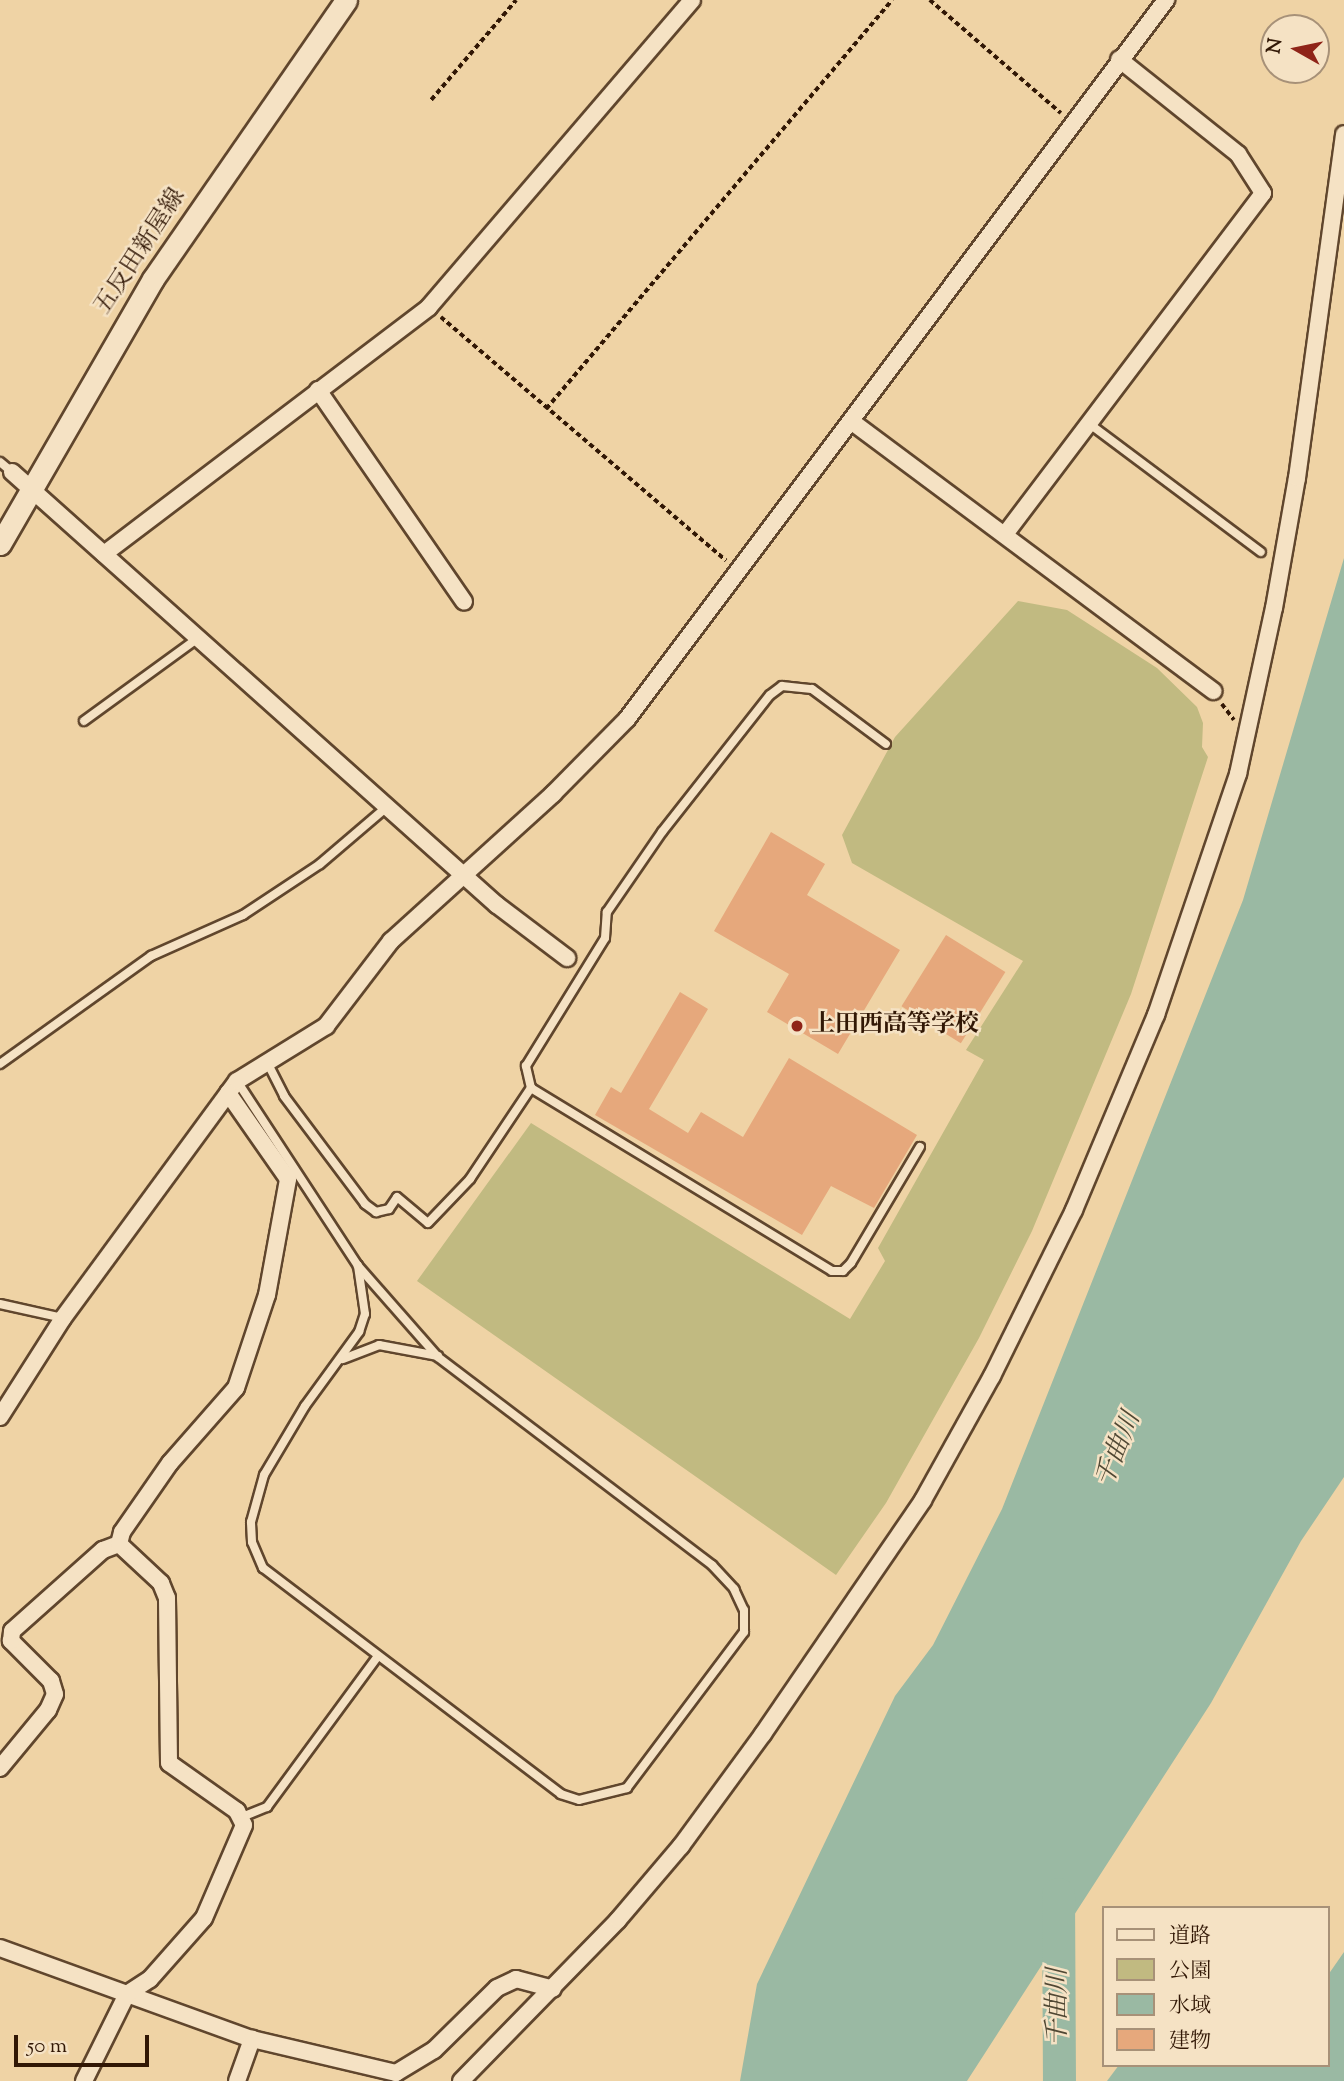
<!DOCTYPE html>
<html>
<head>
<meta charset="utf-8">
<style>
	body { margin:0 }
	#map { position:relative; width:1344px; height:2081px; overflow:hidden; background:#efd3a5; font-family:"Sorts Mill Goudy","Noto Serif JP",serif }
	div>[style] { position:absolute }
	.green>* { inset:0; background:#c1ba81 }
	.water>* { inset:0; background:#9ab9a3 }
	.river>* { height:33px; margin:-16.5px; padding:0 16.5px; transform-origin:16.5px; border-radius:16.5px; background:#9ab9a3 }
	.building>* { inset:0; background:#e6a87c; transform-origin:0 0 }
	.path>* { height:3.5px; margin-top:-1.75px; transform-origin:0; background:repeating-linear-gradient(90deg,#311705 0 5px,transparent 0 8.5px) }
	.roads { filter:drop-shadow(2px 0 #60462d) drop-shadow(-2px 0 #60462d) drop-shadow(0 2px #60462d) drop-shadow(0 -2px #60462d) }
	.lane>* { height:8px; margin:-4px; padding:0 4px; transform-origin:4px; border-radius:4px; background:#f5e2c4 }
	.street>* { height:16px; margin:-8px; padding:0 8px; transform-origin:8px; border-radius:8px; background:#f5e2c4 }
	.secondary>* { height:21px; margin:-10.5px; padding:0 10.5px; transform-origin:10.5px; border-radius:10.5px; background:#f5e2c4 }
	.dots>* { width:19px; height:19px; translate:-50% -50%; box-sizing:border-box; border:4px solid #f5e2c4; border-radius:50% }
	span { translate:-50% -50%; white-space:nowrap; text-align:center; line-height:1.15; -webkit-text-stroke:5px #f5e2c4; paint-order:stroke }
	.street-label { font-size:24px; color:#311705 }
	.poi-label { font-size:24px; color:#311705; font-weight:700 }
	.left { translate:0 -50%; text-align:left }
	.water-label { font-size:26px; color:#504834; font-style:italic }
	.legend { position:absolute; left:1102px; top:1906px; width:228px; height:161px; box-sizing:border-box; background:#f5e2c4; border:2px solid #a79178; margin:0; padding:9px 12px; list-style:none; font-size:21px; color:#311705 }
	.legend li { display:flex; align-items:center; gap:14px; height:35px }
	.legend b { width:35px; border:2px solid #a79178 }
	.north { position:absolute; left:1260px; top:14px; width:70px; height:70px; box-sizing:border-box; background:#f5e2c4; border:2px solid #a79178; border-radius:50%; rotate:279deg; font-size:19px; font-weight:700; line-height:28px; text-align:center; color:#311705 }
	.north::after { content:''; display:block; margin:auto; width:24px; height:32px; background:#8f2418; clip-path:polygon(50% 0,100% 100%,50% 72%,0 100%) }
	.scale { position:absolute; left:14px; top:2035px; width:135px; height:32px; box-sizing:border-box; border:4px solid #311705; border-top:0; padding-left:9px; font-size:21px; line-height:24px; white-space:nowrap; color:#311705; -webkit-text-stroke:5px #f5e2c4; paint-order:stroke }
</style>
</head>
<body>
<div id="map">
	<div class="green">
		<div style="clip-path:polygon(1018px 601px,1067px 610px,1157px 668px,1197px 707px,1203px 723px,1202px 747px,1208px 757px,1131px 994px,1032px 1231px,979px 1338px,886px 1503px,836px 1575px,417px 1281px,531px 1123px,850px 1319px,885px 1261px,878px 1248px,984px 1060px,966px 1050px,1023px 961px,852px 863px,842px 835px,895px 737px)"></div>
	</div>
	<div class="water">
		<div style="clip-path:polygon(1344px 558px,1344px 1477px,1301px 1541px,1211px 1703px,967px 2081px,740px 2081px,757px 1984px,895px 1696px,933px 1645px,1002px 1509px,1243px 900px)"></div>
		<div style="clip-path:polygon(1344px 1952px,1344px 2081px,1107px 2081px,1119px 2065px,1328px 2065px,1328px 1975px)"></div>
	</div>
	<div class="river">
		<div style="left:1058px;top:1894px;width:187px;rotate:89.7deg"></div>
	</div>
	<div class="building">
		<div style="clip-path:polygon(771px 832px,825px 864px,807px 895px,900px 950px,838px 1054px,767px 1012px,789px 974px,714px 931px)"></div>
		<div style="left:946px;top:935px;width:70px;height:84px;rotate:32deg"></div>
		<div style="clip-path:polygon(680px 992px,708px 1009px,649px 1109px,688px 1133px,701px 1112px,743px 1137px,789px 1058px,917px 1135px,874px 1208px,831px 1186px,802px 1235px,595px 1115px,611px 1087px,621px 1093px)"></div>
	</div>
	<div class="path">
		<div style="left:930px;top:0;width:173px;rotate:40.8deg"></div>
		<div style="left:431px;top:100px;width:131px;rotate:-49.6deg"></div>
		<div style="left:441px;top:317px;width:375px;rotate:40.5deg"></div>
		<div style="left:546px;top:409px;width:536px;rotate:-49.77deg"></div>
		<div style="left:1222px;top:704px;width:20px;rotate:53deg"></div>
	</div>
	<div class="roads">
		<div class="lane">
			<div style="left:1087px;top:422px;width:217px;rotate:36.8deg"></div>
			<div style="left:0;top:462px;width:16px;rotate:40deg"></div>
			<div style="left:84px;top:721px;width:140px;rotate:-36deg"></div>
			<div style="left:267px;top:1062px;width:38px;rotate:63deg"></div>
			<div style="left:284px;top:1096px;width:135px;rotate:53.1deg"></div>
			<div style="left:365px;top:1204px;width:14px;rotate:36deg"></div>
			<div style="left:376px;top:1212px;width:13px;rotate:-13deg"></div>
			<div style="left:389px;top:1209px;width:14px;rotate:-56deg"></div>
			<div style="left:397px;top:1197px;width:40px;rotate:40deg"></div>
			<div style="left:428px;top:1223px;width:61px;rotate:-46.3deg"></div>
			<div style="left:470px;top:1179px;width:110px;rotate:-56.2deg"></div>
			<div style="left:531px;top:1088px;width:23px;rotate:-103deg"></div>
			<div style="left:526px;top:1066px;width:150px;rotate:-58.3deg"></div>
			<div style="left:605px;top:938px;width:26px;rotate:-86deg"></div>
			<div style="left:607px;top:912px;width:97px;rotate:-55.5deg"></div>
			<div style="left:662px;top:832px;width:174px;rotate:-51.8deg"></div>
			<div style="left:770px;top:695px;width:15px;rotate:-37deg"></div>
			<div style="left:782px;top:686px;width:30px;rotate:6deg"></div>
			<div style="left:812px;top:689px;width:92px;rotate:36.6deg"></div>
			<div style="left:0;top:1064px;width:186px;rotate:-35.6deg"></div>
			<div style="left:151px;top:956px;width:101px;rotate:-24deg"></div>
			<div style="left:243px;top:915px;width:92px;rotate:-33.5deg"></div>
			<div style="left:320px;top:864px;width:89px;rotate:-40.5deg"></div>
			<div style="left:237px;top:1081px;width:221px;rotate:56.8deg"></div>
			<div style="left:358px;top:1266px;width:121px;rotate:48.7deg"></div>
			<div style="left:438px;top:1357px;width:344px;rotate:37.2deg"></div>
			<div style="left:712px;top:1565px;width:33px;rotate:47deg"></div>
			<div style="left:734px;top:1589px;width:23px;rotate:65deg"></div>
			<div style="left:744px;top:1610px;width:22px;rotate:90deg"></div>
			<div style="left:744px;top:1632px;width:195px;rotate:126.9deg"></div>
			<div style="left:627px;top:1788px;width:49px;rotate:166deg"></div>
			<div style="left:579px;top:1800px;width:19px;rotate:-162deg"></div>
			<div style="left:561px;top:1794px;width:374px;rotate:-142.8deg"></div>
			<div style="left:263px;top:1568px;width:28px;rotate:-113deg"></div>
			<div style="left:252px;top:1542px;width:20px;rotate:-93deg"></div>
			<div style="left:251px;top:1522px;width:49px;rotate:-74.5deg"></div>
			<div style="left:264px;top:1475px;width:80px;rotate:-59.3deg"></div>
			<div style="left:305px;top:1406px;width:92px;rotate:-53.9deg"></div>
			<div style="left:359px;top:1332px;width:19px;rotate:-72deg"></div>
			<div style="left:365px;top:1314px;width:49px;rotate:-98.3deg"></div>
			<div style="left:531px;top:1088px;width:352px;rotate:31.3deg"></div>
			<div style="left:832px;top:1271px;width:11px"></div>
			<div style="left:843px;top:1271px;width:11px;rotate:-45deg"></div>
			<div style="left:851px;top:1263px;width:135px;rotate:-59.3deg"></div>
			<div style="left:0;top:1304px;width:65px;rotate:12.5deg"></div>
			<div style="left:343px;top:1359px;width:39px;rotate:-21deg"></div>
			<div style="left:379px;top:1345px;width:60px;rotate:10.6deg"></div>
			<div style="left:242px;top:1817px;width:27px;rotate:-22deg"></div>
			<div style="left:267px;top:1807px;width:187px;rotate:-53.7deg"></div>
		</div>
		<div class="street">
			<div style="left:318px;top:390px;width:257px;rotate:55.4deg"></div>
			<div style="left:851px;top:421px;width:452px;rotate:36.7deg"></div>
			<div style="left:12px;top:472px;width:650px;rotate:41.76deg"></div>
			<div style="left:497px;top:905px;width:88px;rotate:37.1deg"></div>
			<div style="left:1006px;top:533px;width:426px;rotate:-52.9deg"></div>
			<div style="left:1263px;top:193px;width:46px;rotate:-122.7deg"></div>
			<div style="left:1238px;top:154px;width:152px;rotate:-141.4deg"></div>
			<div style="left:104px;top:554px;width:408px;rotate:-37.2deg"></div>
			<div style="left:429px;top:307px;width:404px;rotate:-49.4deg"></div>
			<div style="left:0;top:1417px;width:117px;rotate:-57.5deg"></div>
			<div style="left:63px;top:1318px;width:294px;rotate:-53.7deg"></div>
			<div style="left:237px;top:1081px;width:105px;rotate:-31.7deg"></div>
			<div style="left:326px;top:1026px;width:107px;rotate:-52.6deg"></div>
			<div style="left:391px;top:941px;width:219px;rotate:-42.2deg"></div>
			<div style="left:553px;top:794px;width:105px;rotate:-45.4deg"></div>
			<div style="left:627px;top:719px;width:899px;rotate:-53.14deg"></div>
			<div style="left:0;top:1768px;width:75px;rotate:-50.4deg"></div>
			<div style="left:48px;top:1710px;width:17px;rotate:-66deg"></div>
			<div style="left:55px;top:1694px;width:14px;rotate:-107deg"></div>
			<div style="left:51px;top:1681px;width:57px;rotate:-135deg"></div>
			<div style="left:11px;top:1641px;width:10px;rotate:-84deg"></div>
			<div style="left:12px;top:1631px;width:122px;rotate:-41.7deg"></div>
			<div style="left:103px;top:1550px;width:17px;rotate:-21deg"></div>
			<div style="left:0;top:1948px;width:268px;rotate:19.9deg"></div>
			<div style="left:252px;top:2039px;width:148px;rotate:13.3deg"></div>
			<div style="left:396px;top:2073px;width:44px;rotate:-31.2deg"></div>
			<div style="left:434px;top:2050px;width:88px;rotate:-44.5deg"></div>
			<div style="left:497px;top:1988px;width:21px;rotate:-25deg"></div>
			<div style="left:516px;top:1979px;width:38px;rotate:15deg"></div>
			<div style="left:84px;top:2081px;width:97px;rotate:-63.7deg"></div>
			<div style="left:127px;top:1994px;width:27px;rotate:-33deg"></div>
			<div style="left:150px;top:1979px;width:81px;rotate:-48.5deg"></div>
			<div style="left:204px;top:1918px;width:101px;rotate:-66.7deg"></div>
			<div style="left:244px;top:1825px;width:16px;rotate:-117deg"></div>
			<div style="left:237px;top:1811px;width:83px;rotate:-144.8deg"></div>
			<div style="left:169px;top:1763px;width:165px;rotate:-90.7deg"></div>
			<div style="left:167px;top:1598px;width:16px;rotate:-112deg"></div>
			<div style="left:161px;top:1583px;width:57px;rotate:-137.1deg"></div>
			<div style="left:119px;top:1544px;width:12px;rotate:-76deg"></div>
			<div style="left:122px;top:1532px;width:84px;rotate:-55.2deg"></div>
			<div style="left:170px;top:1463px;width:100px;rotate:-48.7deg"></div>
			<div style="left:236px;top:1388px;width:98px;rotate:-71.6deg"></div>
			<div style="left:267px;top:1295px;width:118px;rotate:-79.7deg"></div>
			<div style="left:288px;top:1179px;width:105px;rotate:-124.9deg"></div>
			<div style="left:237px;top:2081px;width:45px;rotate:-70.3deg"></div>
			<div style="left:461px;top:2081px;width:225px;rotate:-45.7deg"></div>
			<div style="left:618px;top:1920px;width:97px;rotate:-49.6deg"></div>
			<div style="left:681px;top:1846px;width:139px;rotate:-53.8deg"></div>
			<div style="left:763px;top:1734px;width:283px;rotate:-55.6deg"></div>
			<div style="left:923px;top:1500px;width:142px;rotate:-60.9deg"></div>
			<div style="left:992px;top:1376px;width:185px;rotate:-63.7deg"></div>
			<div style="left:1074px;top:1210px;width:212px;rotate:-67.2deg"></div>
			<div style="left:1156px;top:1015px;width:255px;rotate:-71.2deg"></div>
			<div style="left:1238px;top:774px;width:170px;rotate:-77.8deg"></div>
			<div style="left:1274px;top:608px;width:132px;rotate:-80deg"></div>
			<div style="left:1297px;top:478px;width:347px;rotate:-82.2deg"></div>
		</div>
		<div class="secondary">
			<div style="left:0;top:544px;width:306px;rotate:-60deg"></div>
			<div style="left:153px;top:279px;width:339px;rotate:-55.3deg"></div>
		</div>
	</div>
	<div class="dots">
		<div style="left:797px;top:1026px;background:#8f2418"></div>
	</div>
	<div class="street-label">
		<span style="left:141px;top:252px;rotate:-57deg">五反田新屋線</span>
	</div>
	<div class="poi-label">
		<span class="left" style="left:811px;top:1026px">上田西高等学校</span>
	</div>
	<div class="water-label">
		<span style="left:1119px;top:1450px;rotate:-68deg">千曲川</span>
		<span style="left:1059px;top:2007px;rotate:-90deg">千曲川</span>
	</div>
	<ul class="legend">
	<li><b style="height:9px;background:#f5e2c4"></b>道路</li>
	<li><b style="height:19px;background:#c1ba81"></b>公園</li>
	<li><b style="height:19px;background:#9ab9a3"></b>水域</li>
	<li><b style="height:19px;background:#e6a87c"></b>建物</li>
	</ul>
	<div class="north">N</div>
	<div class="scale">50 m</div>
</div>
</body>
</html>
